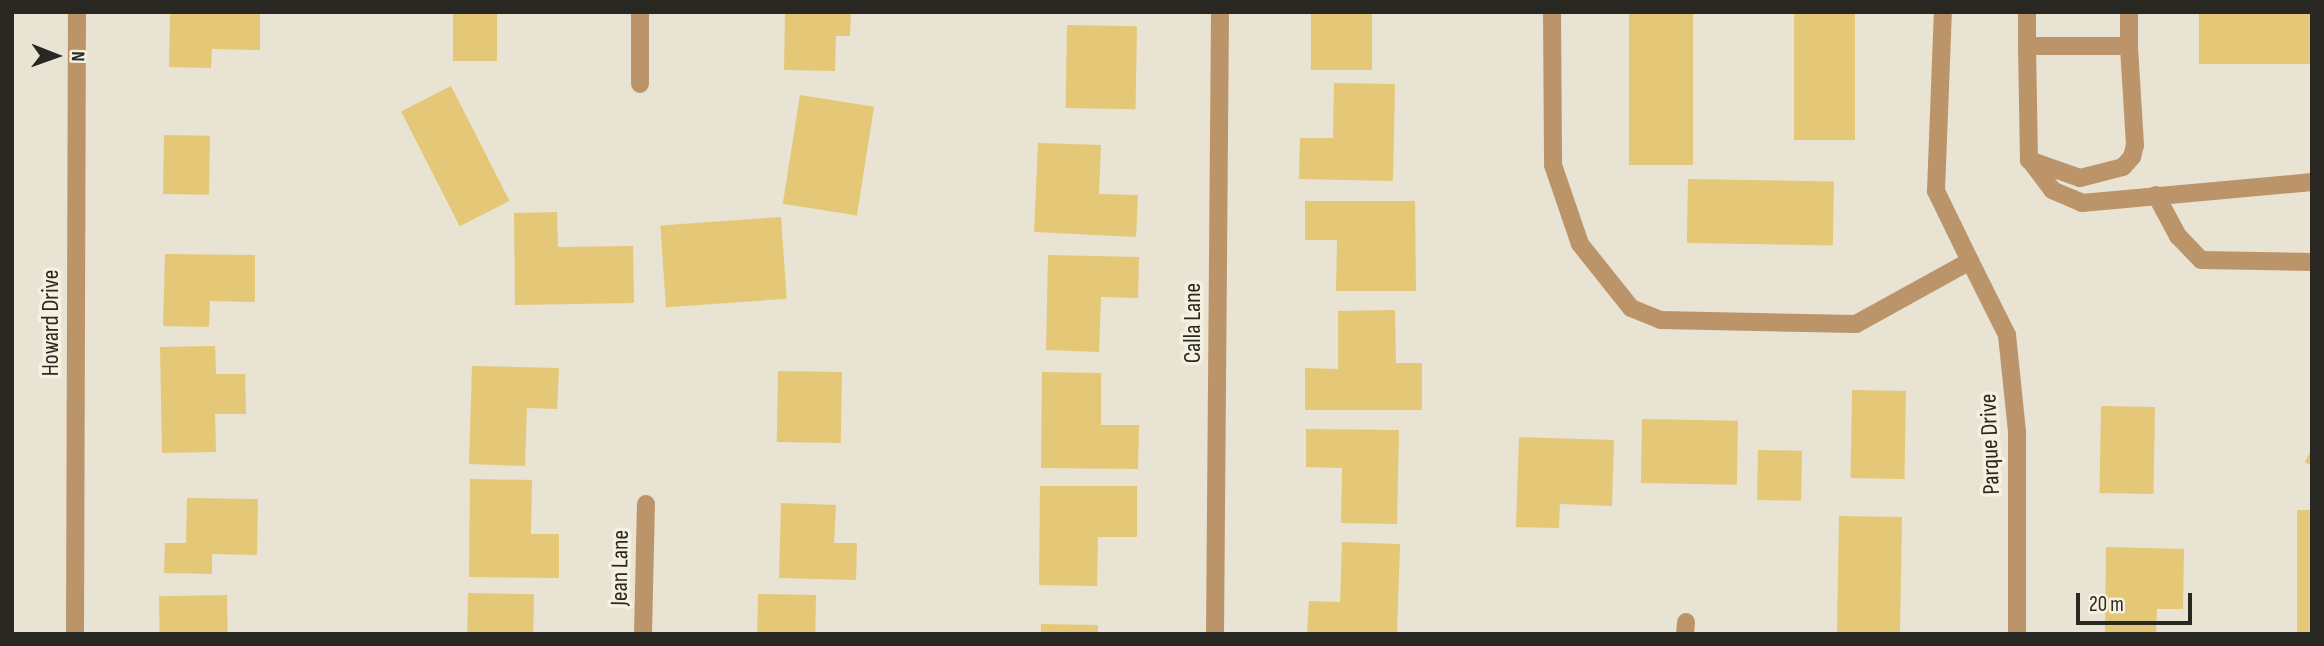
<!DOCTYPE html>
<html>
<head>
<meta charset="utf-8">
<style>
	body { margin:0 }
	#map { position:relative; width:2324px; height:646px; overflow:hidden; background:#e8e3d3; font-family:"Sofia Sans Condensed",sans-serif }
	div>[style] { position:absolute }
	.building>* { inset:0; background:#e4c878; transform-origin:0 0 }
	.lane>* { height:18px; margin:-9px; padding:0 9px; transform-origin:9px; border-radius:9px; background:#bc946a }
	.street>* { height:18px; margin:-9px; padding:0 9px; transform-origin:9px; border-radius:9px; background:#bc946a }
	span { translate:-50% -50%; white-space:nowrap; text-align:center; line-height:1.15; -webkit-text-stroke:7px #f6f0e0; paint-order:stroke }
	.street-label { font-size:24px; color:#292721 }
	.frame { position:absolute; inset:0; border:14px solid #292721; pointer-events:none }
	.north { position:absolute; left:21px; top:21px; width:70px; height:70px; -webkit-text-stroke:5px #f6f0e0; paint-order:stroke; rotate:91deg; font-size:19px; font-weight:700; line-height:28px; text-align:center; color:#292721 }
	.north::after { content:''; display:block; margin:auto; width:24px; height:32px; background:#292721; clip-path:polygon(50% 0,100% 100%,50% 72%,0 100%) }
	.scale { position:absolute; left:2076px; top:593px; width:116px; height:32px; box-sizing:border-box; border:4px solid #292721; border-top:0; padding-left:9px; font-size:21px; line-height:24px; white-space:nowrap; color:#292721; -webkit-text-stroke:5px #f6f0e0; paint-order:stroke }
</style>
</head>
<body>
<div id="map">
	<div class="building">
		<div style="clip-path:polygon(170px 12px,260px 12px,260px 50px,212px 49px,211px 68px,169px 67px)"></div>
		<div style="left:453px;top:12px;width:44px;height:49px"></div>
		<div style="clip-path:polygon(785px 12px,851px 12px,850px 36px,836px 36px,835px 71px,784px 70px)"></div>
		<div style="left:1311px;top:12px;width:61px;height:58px"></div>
		<div style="left:1629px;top:12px;width:64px;height:153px"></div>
		<div style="left:1794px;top:12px;width:61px;height:128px"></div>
		<div style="left:2199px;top:12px;width:113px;height:52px"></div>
		<div style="left:1067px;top:25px;width:70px;height:83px;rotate:1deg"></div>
		<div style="clip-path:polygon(1334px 83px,1395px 84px,1393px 181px,1299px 179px,1300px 138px,1333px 138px)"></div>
		<div style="left:451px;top:86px;width:129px;height:56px;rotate:63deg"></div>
		<div style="left:800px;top:95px;width:75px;height:110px;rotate:9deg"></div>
		<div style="left:164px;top:135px;width:46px;height:59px;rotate:1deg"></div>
		<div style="clip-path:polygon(1038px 143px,1101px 145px,1099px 194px,1138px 195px,1136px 237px,1034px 232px)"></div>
		<div style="left:1688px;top:179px;width:146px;height:64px;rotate:1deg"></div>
		<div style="clip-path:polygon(1305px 201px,1415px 201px,1416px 291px,1336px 291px,1337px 240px,1305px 240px)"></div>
		<div style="clip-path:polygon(557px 212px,558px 247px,633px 246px,634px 303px,515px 305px,514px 213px)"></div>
		<div style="left:781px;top:217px;width:82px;height:121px;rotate:86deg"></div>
		<div style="clip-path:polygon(165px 254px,255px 255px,255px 302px,210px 301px,209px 327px,163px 326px)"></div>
		<div style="clip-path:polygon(1048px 255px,1139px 257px,1138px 298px,1101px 297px,1099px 352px,1046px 350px)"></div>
		<div style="clip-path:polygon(1395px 310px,1396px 363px,1422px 363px,1422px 410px,1305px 410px,1305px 368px,1338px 369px,1338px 311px)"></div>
		<div style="clip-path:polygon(215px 346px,216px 374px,245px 374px,246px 414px,215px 414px,216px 452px,162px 453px,160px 347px)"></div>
		<div style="clip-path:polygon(472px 366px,559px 368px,557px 409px,527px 408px,525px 466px,469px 464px)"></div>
		<div style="left:778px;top:371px;width:64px;height:71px;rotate:1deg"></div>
		<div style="clip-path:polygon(1042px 372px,1101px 373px,1101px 425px,1139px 425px,1138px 469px,1041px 468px)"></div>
		<div style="left:1852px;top:390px;width:54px;height:88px;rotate:1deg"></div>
		<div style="left:2101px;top:406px;width:54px;height:87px;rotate:1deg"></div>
		<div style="left:1642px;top:419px;width:96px;height:64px;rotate:1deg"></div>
		<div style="clip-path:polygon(1306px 429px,1399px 430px,1397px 524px,1341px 523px,1342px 468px,1306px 467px)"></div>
		<div style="clip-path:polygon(1519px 437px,1614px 440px,1612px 506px,1560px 504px,1559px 528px,1516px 527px)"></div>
		<div style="clip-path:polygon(2312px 448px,2312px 466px,2305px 462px)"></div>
		<div style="left:1758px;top:450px;width:44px;height:50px;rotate:1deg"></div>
		<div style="clip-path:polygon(470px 479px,532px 480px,531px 534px,559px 534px,559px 578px,469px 577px)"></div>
		<div style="clip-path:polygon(1040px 486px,1137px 486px,1137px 537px,1098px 537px,1097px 586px,1039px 585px)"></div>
		<div style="clip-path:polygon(187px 498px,258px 499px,257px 555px,212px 554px,212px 574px,164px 573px,165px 543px,186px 543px)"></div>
		<div style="clip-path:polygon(781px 503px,836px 505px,834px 543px,857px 543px,856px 580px,779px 578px)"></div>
		<div style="left:2297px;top:510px;width:15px;height:124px"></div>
		<div style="left:1839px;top:516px;width:63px;height:118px;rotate:1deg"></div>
		<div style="clip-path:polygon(1342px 542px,1400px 544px,1397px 634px,1307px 634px,1309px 601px,1340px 602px)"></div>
		<div style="clip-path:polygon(2106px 547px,2184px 549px,2183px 609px,2157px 609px,2156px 634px,2105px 634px)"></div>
		<div style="left:468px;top:593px;width:66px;height:41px;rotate:1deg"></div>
		<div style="left:758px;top:594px;width:58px;height:40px;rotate:1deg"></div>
		<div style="left:227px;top:595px;width:39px;height:68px;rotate:89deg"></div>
		<div style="left:1041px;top:624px;width:57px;height:10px;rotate:1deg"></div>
	</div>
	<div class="lane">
		<div style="left:1552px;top:12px;width:153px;rotate:89.6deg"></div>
		<div style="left:1553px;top:165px;width:83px;rotate:71.1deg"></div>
		<div style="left:1580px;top:244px;width:82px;rotate:51.4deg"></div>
		<div style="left:1631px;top:308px;width:32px;rotate:22deg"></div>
		<div style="left:1661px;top:320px;width:195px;rotate:1.2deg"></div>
		<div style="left:1856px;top:324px;width:130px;rotate:-28.9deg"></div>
		<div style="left:1970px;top:261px;width:78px;rotate:-115.9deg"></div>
		<div style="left:1936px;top:191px;width:179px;rotate:-87.8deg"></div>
		<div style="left:2027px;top:12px;width:34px;rotate:90deg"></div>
		<div style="left:2027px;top:46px;width:102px"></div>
		<div style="left:2129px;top:46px;width:34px;rotate:-90deg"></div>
		<div style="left:2027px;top:46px;width:114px;rotate:89deg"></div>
		<div style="left:2029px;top:160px;width:54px;rotate:19.4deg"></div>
		<div style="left:2080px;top:178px;width:44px;rotate:-14.3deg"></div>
		<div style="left:2123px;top:167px;width:13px;rotate:-48deg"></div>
		<div style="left:2132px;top:157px;width:12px;rotate:-76deg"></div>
		<div style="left:2135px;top:145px;width:99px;rotate:-93.5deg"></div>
		<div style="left:2032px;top:163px;width:34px;rotate:53deg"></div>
		<div style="left:2052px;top:190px;width:33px;rotate:23deg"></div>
		<div style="left:2082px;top:203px;width:231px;rotate:-5.2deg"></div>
		<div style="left:2156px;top:195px;width:47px;rotate:61.8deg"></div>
		<div style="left:2178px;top:236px;width:33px;rotate:46deg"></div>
		<div style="left:2201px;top:260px;width:111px;rotate:1deg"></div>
	</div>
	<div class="street">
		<div style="left:640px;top:84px;width:72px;rotate:-90deg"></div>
		<div style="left:1970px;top:261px;width:83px;rotate:63.4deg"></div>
		<div style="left:2007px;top:335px;width:97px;rotate:84.1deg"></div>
		<div style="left:2017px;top:431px;width:203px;rotate:90deg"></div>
		<div style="left:75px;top:634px;width:622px;rotate:-89.82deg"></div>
		<div style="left:643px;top:634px;width:130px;rotate:-88.7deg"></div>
		<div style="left:1215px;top:634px;width:622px;rotate:-89.54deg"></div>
		<div style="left:1685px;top:634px;width:12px;rotate:-85deg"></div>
	</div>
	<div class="street-label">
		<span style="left:51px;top:323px;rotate:-90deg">Howard Drive</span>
		<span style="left:1193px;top:323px;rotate:-90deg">Calla Lane</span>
		<span style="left:1990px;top:444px;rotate:-92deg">Parque Drive</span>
		<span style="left:620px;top:568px;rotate:-89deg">Jean Lane</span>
	</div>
	<div class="frame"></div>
	<div class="north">N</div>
	<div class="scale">20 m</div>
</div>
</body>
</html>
